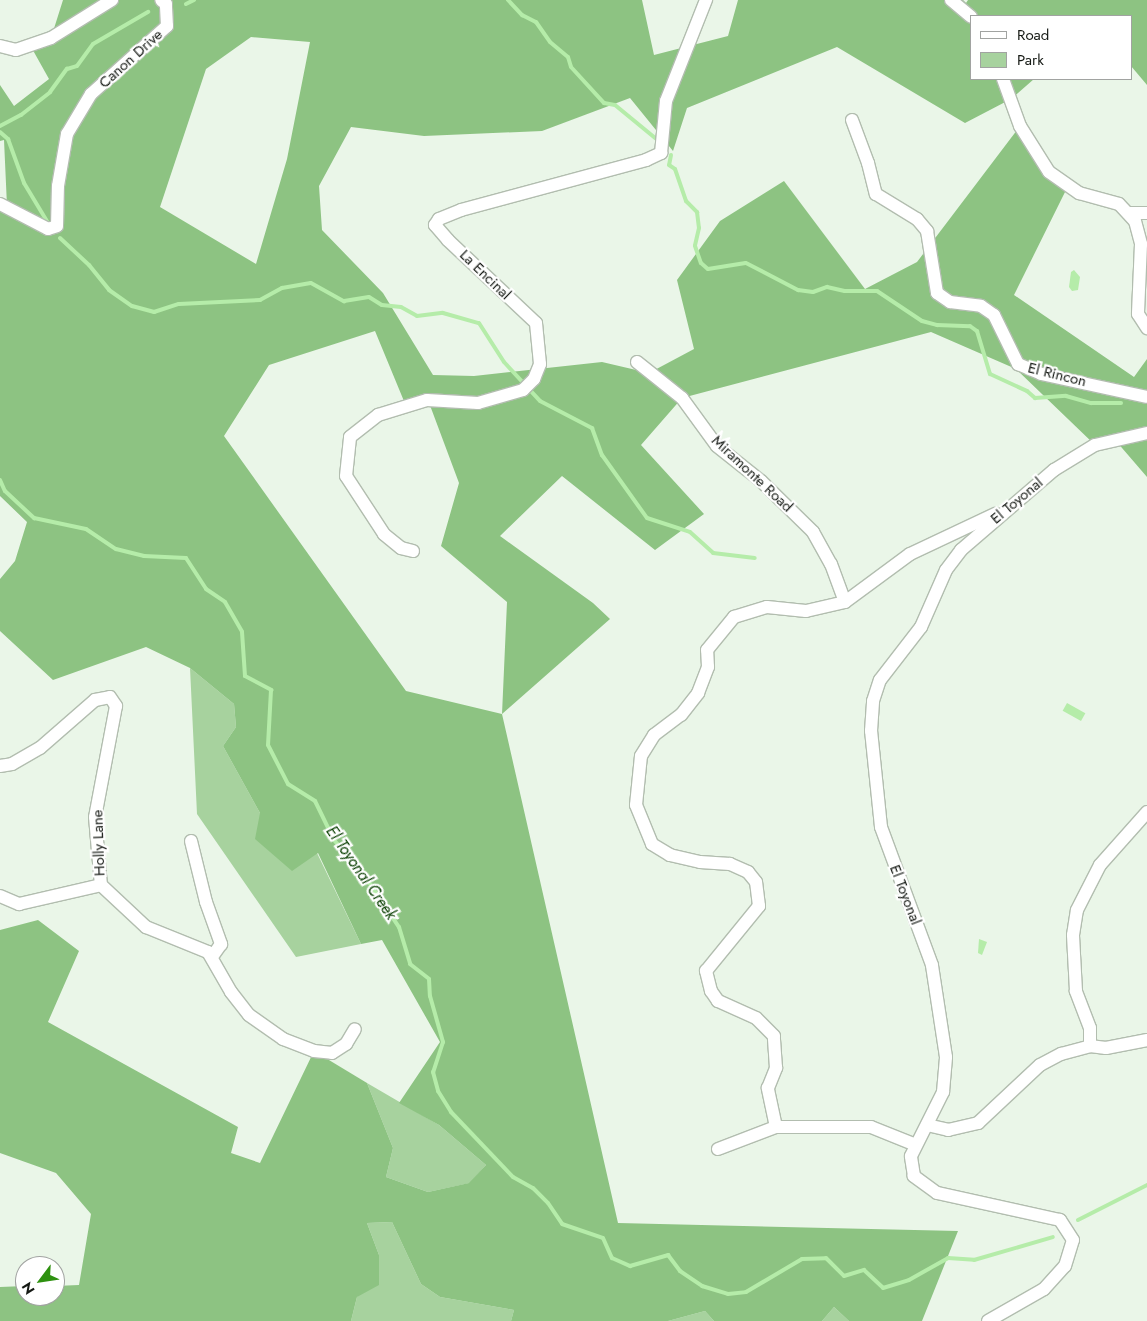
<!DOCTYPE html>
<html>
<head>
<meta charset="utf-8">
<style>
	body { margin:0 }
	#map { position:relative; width:1147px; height:1321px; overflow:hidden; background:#eaf6e8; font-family:Jost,sans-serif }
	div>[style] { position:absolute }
	.green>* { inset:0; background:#a7d29e }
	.forest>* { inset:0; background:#8dc382 }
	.water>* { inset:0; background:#b5eca9; transform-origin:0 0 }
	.stream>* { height:4px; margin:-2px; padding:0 2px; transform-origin:2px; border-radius:2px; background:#b5eca9 }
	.roads { filter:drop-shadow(1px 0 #b2bdaf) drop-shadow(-1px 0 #b2bdaf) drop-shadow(0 1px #b2bdaf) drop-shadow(0 -1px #b2bdaf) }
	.street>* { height:12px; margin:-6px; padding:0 6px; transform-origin:6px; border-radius:6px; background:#fff }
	span { translate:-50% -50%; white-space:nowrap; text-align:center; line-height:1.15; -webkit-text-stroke:4.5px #fff; paint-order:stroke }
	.street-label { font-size:15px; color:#151914 }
	.water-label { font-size:16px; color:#093f00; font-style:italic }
	.legend { position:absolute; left:970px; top:15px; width:162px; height:65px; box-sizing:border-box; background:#fff; border:1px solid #a1a3a1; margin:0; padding:6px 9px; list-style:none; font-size:15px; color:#151914 }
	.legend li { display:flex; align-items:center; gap:10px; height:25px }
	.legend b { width:25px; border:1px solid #a1a3a1 }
	.north { position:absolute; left:15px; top:1256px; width:50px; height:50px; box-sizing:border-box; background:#fff; border:1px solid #a1a3a1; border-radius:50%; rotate:239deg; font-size:14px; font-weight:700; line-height:20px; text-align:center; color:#151914 }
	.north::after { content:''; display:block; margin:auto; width:18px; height:22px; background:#2e9110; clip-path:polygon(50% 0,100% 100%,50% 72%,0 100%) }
</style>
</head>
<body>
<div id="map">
	<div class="green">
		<div style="clip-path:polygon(190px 668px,234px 704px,236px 727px,223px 746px,260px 813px,317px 853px,361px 944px,296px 957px,197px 814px)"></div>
		<div style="clip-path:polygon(367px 1083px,439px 1125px,486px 1165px,470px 1183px,428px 1192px,386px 1177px,393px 1148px)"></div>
		<div style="clip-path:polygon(392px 1222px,421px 1284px,440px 1297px,514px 1310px,511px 1321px,351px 1321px,357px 1297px,379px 1255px,367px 1223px)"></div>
		<div style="clip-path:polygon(834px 1307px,849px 1321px,822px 1321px)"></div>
		<div style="clip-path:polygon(705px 1311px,714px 1321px,668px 1321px)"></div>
	</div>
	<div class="forest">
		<div style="clip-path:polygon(evenodd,63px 0,642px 0,654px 55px,728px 36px,738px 0,963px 0,966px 3px,968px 0,1147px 0,1147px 85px,1131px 66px,1131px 16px,971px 16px,971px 79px,1034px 79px,1011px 99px,965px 123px,837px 47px,687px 108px,673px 151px,630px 98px,542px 131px,424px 136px,351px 127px,319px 186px,322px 230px,383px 293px,433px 375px,474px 376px,602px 362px,649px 373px,694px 349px,677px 280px,720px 221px,784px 181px,865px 289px,917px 262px,1020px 126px,1067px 188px,1014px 295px,1134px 377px,1147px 359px,1147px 477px,1116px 441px,1095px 445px,1016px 369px,931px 332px,682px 398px,641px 445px,704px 514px,655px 550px,562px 476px,500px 536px,593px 603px,610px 619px,502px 714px,618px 1223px,958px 1231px,922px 1321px,849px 1321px,834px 1307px,822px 1321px,714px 1321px,705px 1311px,668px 1321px,511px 1321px,514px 1310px,440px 1297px,421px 1284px,392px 1222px,367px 1223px,379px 1255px,379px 1285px,357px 1297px,351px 1321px,0 1321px,0 1287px,25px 1286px,25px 1296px,55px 1296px,55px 1286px,79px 1285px,91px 1214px,56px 1173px,0 1153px,0 930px,38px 920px,79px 951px,48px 1022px,238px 1127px,231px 1153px,260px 1163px,314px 1051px,367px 1083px,393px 1148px,386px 1177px,428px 1192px,469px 1183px,486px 1165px,439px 1125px,399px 1103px,440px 1042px,382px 940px,361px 944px,318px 853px,292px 871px,255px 839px,260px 813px,223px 746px,236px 727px,234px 704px,190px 668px,146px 647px,53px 680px,0 631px,0 579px,15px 561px,27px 522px,0 496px,0 204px,7px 206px,4px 140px,0 141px,0 85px,14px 106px,49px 79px,30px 45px,51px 38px,63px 0,251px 37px,310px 42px,287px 159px,256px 264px,160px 207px,206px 69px,251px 37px,63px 0,375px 331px,406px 406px,428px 400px,459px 483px,441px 546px,507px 602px,502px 714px,406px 691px,224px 436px,269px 365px,375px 331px)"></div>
	</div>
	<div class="water">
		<div style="clip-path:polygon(1074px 270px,1080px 277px,1078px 290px,1072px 291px,1069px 287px,1071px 272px)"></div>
		<div style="left:1067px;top:703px;width:21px;height:9px;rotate:29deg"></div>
		<div style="clip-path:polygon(979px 939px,987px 942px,982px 955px,978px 953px)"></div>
	</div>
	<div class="stream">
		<div style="left:508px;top:0;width:21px;rotate:47deg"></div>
		<div style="left:522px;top:15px;width:16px;rotate:27deg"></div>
		<div style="left:536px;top:22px;width:24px;rotate:55deg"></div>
		<div style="left:550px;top:42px;width:23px;rotate:40deg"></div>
		<div style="left:568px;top:57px;width:10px;rotate:73deg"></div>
		<div style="left:571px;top:67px;width:49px;rotate:47.5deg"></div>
		<div style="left:604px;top:103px;width:11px;rotate:10deg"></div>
		<div style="left:615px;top:105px;width:52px;rotate:39.5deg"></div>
		<div style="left:186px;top:4px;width:9px;rotate:-27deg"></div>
		<div style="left:0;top:126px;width:24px;rotate:-28deg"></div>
		<div style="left:21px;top:115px;width:37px;rotate:-38deg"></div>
		<div style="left:50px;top:92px;width:29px;rotate:-54deg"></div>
		<div style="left:67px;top:69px;width:10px;rotate:-17deg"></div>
		<div style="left:77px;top:66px;width:27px;rotate:-54deg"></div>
		<div style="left:93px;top:44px;width:64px;rotate:-30.2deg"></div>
		<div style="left:0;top:132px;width:11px;rotate:41deg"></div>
		<div style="left:8px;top:139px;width:47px;rotate:70deg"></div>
		<div style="left:24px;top:183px;width:47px;rotate:59deg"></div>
		<div style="left:671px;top:155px;width:10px;rotate:101deg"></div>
		<div style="left:669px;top:165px;width:7px;rotate:34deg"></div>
		<div style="left:675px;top:169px;width:34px;rotate:71deg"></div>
		<div style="left:686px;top:201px;width:16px;rotate:45deg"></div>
		<div style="left:697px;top:212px;width:16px;rotate:83deg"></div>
		<div style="left:699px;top:228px;width:18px;rotate:103deg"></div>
		<div style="left:695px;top:246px;width:18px;rotate:71deg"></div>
		<div style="left:701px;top:263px;width:9px;rotate:41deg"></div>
		<div style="left:708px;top:269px;width:38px;rotate:-9deg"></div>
		<div style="left:746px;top:263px;width:59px;rotate:27.4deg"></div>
		<div style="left:798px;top:290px;width:15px;rotate:8deg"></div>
		<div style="left:813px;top:292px;width:15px;rotate:-20deg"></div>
		<div style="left:827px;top:287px;width:18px;rotate:13deg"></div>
		<div style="left:845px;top:291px;width:32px"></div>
		<div style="left:877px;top:291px;width:54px;rotate:33.7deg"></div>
		<div style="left:922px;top:321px;width:16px;rotate:15deg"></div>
		<div style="left:937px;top:325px;width:33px;rotate:2deg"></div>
		<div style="left:970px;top:326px;width:9px;rotate:36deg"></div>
		<div style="left:977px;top:331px;width:45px;rotate:73.2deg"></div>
		<div style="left:990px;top:374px;width:41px;rotate:24.7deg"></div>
		<div style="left:1027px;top:391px;width:11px;rotate:41deg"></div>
		<div style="left:1035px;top:398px;width:31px;rotate:-4deg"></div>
		<div style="left:1066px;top:396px;width:26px;rotate:16deg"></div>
		<div style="left:1091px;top:403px;width:30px"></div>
		<div style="left:60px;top:238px;width:40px;rotate:43deg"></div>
		<div style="left:89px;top:265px;width:32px;rotate:51deg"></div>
		<div style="left:109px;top:290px;width:28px;rotate:35deg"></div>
		<div style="left:132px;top:306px;width:23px;rotate:15deg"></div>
		<div style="left:154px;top:312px;width:26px;rotate:-18deg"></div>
		<div style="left:179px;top:304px;width:81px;rotate:-2.8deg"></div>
		<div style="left:260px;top:300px;width:25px;rotate:-29deg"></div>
		<div style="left:282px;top:288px;width:29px;rotate:-10deg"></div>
		<div style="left:311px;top:283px;width:38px;rotate:29deg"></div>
		<div style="left:344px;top:301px;width:25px;rotate:-9deg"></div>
		<div style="left:369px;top:297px;width:15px;rotate:32deg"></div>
		<div style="left:382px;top:305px;width:19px;rotate:6deg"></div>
		<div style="left:401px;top:307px;width:18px;rotate:29deg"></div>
		<div style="left:417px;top:316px;width:26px;rotate:-7deg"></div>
		<div style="left:443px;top:313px;width:37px;rotate:16deg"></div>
		<div style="left:479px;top:323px;width:46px;rotate:57.3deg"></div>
		<div style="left:504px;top:362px;width:53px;rotate:47.3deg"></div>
		<div style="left:540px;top:401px;width:59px;rotate:27.4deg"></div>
		<div style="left:592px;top:428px;width:29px;rotate:70deg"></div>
		<div style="left:602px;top:455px;width:77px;rotate:54.5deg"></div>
		<div style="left:647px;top:518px;width:45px;rotate:18deg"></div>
		<div style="left:690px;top:532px;width:31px;rotate:42deg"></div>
		<div style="left:713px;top:553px;width:42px;rotate:6.8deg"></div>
		<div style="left:0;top:480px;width:12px;rotate:66deg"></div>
		<div style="left:5px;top:491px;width:40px;rotate:43deg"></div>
		<div style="left:34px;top:518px;width:53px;rotate:11.9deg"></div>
		<div style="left:86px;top:529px;width:36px;rotate:34deg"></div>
		<div style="left:116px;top:549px;width:29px;rotate:14deg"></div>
		<div style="left:144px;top:556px;width:42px;rotate:2.7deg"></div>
		<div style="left:186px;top:558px;width:37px;rotate:57deg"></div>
		<div style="left:206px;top:589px;width:23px;rotate:34deg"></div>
		<div style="left:225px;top:602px;width:34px;rotate:60deg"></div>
		<div style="left:242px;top:632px;width:44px;rotate:86.1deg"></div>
		<div style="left:245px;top:676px;width:30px;rotate:28deg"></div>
		<div style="left:271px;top:690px;width:55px;rotate:93.1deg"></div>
		<div style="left:268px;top:745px;width:44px;rotate:62.9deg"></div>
		<div style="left:288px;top:784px;width:32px;rotate:32deg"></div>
		<div style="left:315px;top:801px;width:43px;rotate:64deg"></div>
		<div style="left:334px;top:840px;width:46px;rotate:49.4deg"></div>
		<div style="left:364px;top:875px;width:63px;rotate:56.1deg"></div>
		<div style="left:399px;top:927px;width:39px;rotate:73deg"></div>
		<div style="left:410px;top:964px;width:24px;rotate:38deg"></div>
		<div style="left:429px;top:979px;width:17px;rotate:87deg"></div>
		<div style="left:430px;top:996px;width:48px;rotate:74.2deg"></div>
		<div style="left:443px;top:1042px;width:32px;rotate:108deg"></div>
		<div style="left:433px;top:1072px;width:20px;rotate:75deg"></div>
		<div style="left:438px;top:1091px;width:25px;rotate:58deg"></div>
		<div style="left:451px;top:1112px;width:90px;rotate:46.4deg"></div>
		<div style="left:513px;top:1177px;width:23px;rotate:29deg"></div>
		<div style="left:533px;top:1188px;width:21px;rotate:45deg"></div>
		<div style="left:548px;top:1203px;width:25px;rotate:56deg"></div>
		<div style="left:562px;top:1224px;width:43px;rotate:18.9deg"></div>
		<div style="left:603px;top:1238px;width:22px;rotate:66deg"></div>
		<div style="left:612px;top:1258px;width:20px;rotate:24deg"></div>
		<div style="left:630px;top:1266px;width:40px;rotate:-16deg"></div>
		<div style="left:668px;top:1255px;width:20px;rotate:53deg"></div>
		<div style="left:680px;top:1271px;width:27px;rotate:34deg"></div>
		<div style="left:702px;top:1286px;width:27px;rotate:17deg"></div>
		<div style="left:728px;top:1294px;width:18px;rotate:-6deg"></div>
		<div style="left:746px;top:1292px;width:65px;rotate:-30.5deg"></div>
		<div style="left:802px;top:1259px;width:24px;rotate:-2deg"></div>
		<div style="left:826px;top:1258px;width:25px;rotate:45deg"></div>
		<div style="left:844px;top:1276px;width:21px;rotate:-17deg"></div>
		<div style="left:864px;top:1270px;width:26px;rotate:43deg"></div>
		<div style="left:883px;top:1288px;width:27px;rotate:-17deg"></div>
		<div style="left:909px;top:1280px;width:45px;rotate:-29.4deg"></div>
		<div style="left:948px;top:1258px;width:26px;rotate:4deg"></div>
		<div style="left:974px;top:1260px;width:82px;rotate:-16.2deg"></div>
		<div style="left:1078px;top:1220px;width:77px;rotate:-26.9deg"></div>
	</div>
	<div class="roads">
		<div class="street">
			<div style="left:951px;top:0;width:26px;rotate:40deg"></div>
			<div style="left:0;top:46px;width:16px;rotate:14deg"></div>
			<div style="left:16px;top:50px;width:37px;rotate:-19deg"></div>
			<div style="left:51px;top:38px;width:72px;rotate:-31.9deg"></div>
			<div style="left:1003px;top:79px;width:50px;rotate:70.1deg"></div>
			<div style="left:1020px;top:126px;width:54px;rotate:57.8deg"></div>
			<div style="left:1049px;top:172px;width:37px;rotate:35deg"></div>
			<div style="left:1079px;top:193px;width:41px;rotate:15.4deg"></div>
			<div style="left:1119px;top:204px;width:23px;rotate:47deg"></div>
			<div style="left:1135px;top:221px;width:24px;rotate:75deg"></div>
			<div style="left:1141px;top:244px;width:70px;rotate:92.5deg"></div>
			<div style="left:1138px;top:314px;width:17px;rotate:57deg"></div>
			<div style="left:852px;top:120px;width:46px;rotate:69.6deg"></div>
			<div style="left:868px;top:163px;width:32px;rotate:76deg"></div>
			<div style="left:876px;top:194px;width:48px;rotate:31.4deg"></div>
			<div style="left:917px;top:219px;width:16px;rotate:50deg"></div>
			<div style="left:927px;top:231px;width:63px;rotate:80.8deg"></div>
			<div style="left:937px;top:293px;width:16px;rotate:35deg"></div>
			<div style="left:950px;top:302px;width:31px;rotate:7deg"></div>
			<div style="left:981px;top:306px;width:16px;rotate:35deg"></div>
			<div style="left:994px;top:315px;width:55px;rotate:63.9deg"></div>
			<div style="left:1018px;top:364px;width:25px;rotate:23deg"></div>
			<div style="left:1041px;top:374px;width:108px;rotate:12.2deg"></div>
			<div style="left:0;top:204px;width:54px;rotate:27.5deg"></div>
			<div style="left:48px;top:229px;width:9px;rotate:-18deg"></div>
			<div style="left:57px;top:226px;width:40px;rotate:-88.6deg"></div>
			<div style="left:58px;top:186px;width:53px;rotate:-80.2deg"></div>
			<div style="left:67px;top:134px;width:47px;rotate:-59deg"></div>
			<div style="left:91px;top:94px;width:102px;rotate:-41.8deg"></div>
			<div style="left:167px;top:26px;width:22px;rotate:-93deg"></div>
			<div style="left:166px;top:4px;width:6px;rotate:-141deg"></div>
			<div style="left:1129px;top:213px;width:18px"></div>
			<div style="left:637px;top:362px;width:58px;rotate:38.7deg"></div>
			<div style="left:682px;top:398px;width:59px;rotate:53.9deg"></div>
			<div style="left:717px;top:446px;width:56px;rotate:38.5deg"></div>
			<div style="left:761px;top:481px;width:73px;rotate:44.4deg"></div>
			<div style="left:813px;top:532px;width:37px;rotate:61deg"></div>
			<div style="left:831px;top:564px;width:40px;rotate:69.8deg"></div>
			<div style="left:413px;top:551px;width:12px;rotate:-166deg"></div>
			<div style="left:401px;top:548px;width:22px;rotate:-141deg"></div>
			<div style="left:384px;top:534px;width:69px;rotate:-123.2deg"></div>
			<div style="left:346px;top:476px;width:39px;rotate:-84deg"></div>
			<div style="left:350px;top:437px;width:36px;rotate:-38deg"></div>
			<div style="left:378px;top:415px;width:51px;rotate:-17deg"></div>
			<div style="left:427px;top:400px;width:51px;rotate:3.4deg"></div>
			<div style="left:478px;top:403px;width:47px;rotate:-16.1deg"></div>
			<div style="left:523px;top:390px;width:16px;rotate:-45deg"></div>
			<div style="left:534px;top:379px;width:16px;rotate:-68deg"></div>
			<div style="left:540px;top:364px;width:41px;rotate:-95.6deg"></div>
			<div style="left:536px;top:323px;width:121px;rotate:-136.7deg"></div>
			<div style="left:448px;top:240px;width:20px;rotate:-131deg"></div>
			<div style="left:435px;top:225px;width:7px;rotate:-56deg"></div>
			<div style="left:439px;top:219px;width:24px;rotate:-22deg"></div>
			<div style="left:461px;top:210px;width:192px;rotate:-15.1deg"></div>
			<div style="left:646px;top:160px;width:17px;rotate:-25deg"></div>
			<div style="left:661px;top:153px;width:52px;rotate:-84.5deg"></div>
			<div style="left:666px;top:101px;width:109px;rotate:-68.4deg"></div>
			<div style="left:0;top:766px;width:12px;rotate:-9deg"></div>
			<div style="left:12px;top:764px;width:32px;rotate:-30deg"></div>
			<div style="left:40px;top:748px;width:73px;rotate:-41.1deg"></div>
			<div style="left:95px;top:700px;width:15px;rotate:-11deg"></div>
			<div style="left:110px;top:697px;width:11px;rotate:56deg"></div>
			<div style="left:116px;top:706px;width:113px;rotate:100.7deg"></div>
			<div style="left:95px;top:817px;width:68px;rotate:85deg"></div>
			<div style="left:101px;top:885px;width:62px;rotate:43deg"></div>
			<div style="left:146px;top:927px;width:67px;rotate:22deg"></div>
			<div style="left:208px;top:952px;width:46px;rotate:60.1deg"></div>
			<div style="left:231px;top:992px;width:29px;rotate:52deg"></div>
			<div style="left:249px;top:1015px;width:42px;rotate:35.2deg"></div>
			<div style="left:283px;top:1039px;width:33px;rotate:21deg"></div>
			<div style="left:314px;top:1051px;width:18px;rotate:6deg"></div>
			<div style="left:332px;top:1053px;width:17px;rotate:-33deg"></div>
			<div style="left:346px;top:1044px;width:17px;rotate:-59deg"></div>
			<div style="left:191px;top:841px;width:63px;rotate:76.2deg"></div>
			<div style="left:206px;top:902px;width:45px;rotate:70.3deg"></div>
			<div style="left:221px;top:944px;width:16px;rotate:125deg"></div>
			<div style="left:0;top:896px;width:21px;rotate:23deg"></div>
			<div style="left:19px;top:904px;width:84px;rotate:-13deg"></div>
			<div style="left:1090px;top:1046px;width:18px;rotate:-90deg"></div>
			<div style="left:1090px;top:1028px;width:40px;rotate:-111deg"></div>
			<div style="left:1076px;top:991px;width:56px;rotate:-93.1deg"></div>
			<div style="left:1073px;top:935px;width:25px;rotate:-81deg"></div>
			<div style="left:1077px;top:910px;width:51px;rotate:-62.9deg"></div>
			<div style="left:1100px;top:865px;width:71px;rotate:-48.4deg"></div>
			<div style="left:927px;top:1125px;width:22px;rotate:13deg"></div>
			<div style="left:948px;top:1130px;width:31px;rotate:-13deg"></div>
			<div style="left:978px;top:1123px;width:85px;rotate:-43.1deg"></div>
			<div style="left:1040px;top:1065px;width:24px;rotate:-28deg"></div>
			<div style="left:1061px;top:1054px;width:30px;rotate:-15deg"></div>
			<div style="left:1090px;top:1046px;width:16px;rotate:7deg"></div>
			<div style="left:1106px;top:1048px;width:42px;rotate:-11deg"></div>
			<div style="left:776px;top:1127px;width:40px;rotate:-102deg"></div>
			<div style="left:768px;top:1088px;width:22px;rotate:-68deg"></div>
			<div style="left:776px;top:1068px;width:32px;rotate:-94deg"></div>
			<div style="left:774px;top:1036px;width:25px;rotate:-135deg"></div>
			<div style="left:756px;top:1018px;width:42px;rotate:-155.9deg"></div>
			<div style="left:718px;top:1001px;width:12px;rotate:-125deg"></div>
			<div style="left:711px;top:991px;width:21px;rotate:-104deg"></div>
			<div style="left:706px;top:971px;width:84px;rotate:-50.8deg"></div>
			<div style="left:759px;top:906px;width:24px;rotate:-97deg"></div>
			<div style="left:756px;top:882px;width:13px;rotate:-129deg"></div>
			<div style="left:748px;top:872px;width:20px;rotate:-156deg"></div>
			<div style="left:730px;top:864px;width:30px;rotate:-176deg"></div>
			<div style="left:700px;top:862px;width:31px;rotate:-167deg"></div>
			<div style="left:670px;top:855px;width:21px;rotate:-149deg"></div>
			<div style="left:652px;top:844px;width:42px;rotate:-112.3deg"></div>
			<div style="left:636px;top:805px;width:49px;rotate:-84.2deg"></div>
			<div style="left:641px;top:756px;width:25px;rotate:-58deg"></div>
			<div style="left:654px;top:735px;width:34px;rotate:-37deg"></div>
			<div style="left:681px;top:715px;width:28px;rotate:-52deg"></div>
			<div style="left:698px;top:693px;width:28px;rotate:-69deg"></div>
			<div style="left:708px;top:667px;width:17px;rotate:-93deg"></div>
			<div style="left:707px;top:650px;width:43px;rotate:-50.7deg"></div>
			<div style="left:734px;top:617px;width:34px;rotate:-17deg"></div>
			<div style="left:767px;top:607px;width:39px;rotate:6deg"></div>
			<div style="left:806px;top:611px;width:40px;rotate:-13deg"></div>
			<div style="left:845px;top:602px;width:81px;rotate:-36.4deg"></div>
			<div style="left:910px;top:554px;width:94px;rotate:-25.2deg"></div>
			<div style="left:718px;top:1149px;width:62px;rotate:-20.8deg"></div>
			<div style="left:776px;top:1127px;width:95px"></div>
			<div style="left:871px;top:1127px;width:48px;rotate:21.8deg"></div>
			<div style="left:988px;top:1321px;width:64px;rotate:-29.7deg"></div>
			<div style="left:1044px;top:1289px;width:31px;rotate:-48deg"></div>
			<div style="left:1065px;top:1266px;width:27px;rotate:-73deg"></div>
			<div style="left:1073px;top:1240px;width:24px;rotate:-123deg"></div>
			<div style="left:1060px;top:1220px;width:126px;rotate:-167.6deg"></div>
			<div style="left:937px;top:1193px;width:29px;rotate:-144deg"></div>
			<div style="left:914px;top:1176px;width:20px;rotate:-99deg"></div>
			<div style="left:911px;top:1156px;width:72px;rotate:-63.4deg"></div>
			<div style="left:943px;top:1092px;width:35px;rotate:-85deg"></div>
			<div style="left:946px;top:1057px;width:93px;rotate:-98.7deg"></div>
			<div style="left:932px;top:965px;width:147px;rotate:-110.3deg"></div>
			<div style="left:881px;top:827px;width:97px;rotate:-95.9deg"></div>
			<div style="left:871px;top:731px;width:30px;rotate:-86deg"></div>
			<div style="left:873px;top:701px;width:22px;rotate:-72deg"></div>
			<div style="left:880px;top:680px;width:67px;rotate:-52.3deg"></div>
			<div style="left:921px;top:627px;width:62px;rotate:-66.3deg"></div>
			<div style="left:946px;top:570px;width:25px;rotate:-53deg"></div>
			<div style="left:961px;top:550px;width:123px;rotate:-40.7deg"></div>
			<div style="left:1054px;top:470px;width:48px;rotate:-31.4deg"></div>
			<div style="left:1095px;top:445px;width:53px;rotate:-13deg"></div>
		</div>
	</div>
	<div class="street-label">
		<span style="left:131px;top:59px;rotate:-42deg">Canon Drive</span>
		<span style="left:485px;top:275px;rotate:44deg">La Encinal</span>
		<span style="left:1057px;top:375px;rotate:14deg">El Rincon</span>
		<span style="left:752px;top:474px;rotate:43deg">Miramonte Road</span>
		<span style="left:1017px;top:501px;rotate:-40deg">El Toyonal</span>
		<span style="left:99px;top:843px;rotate:-92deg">Holly Lane</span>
		<span style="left:905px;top:895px;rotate:69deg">El Toyonal</span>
	</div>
	<div class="water-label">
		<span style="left:361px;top:873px;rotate:55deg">El Toyonal Creek</span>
	</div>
	<ul class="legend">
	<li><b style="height:6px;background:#fff"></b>Road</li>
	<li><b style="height:14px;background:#a7d29e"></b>Park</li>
	</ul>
	<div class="north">N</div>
</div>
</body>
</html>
